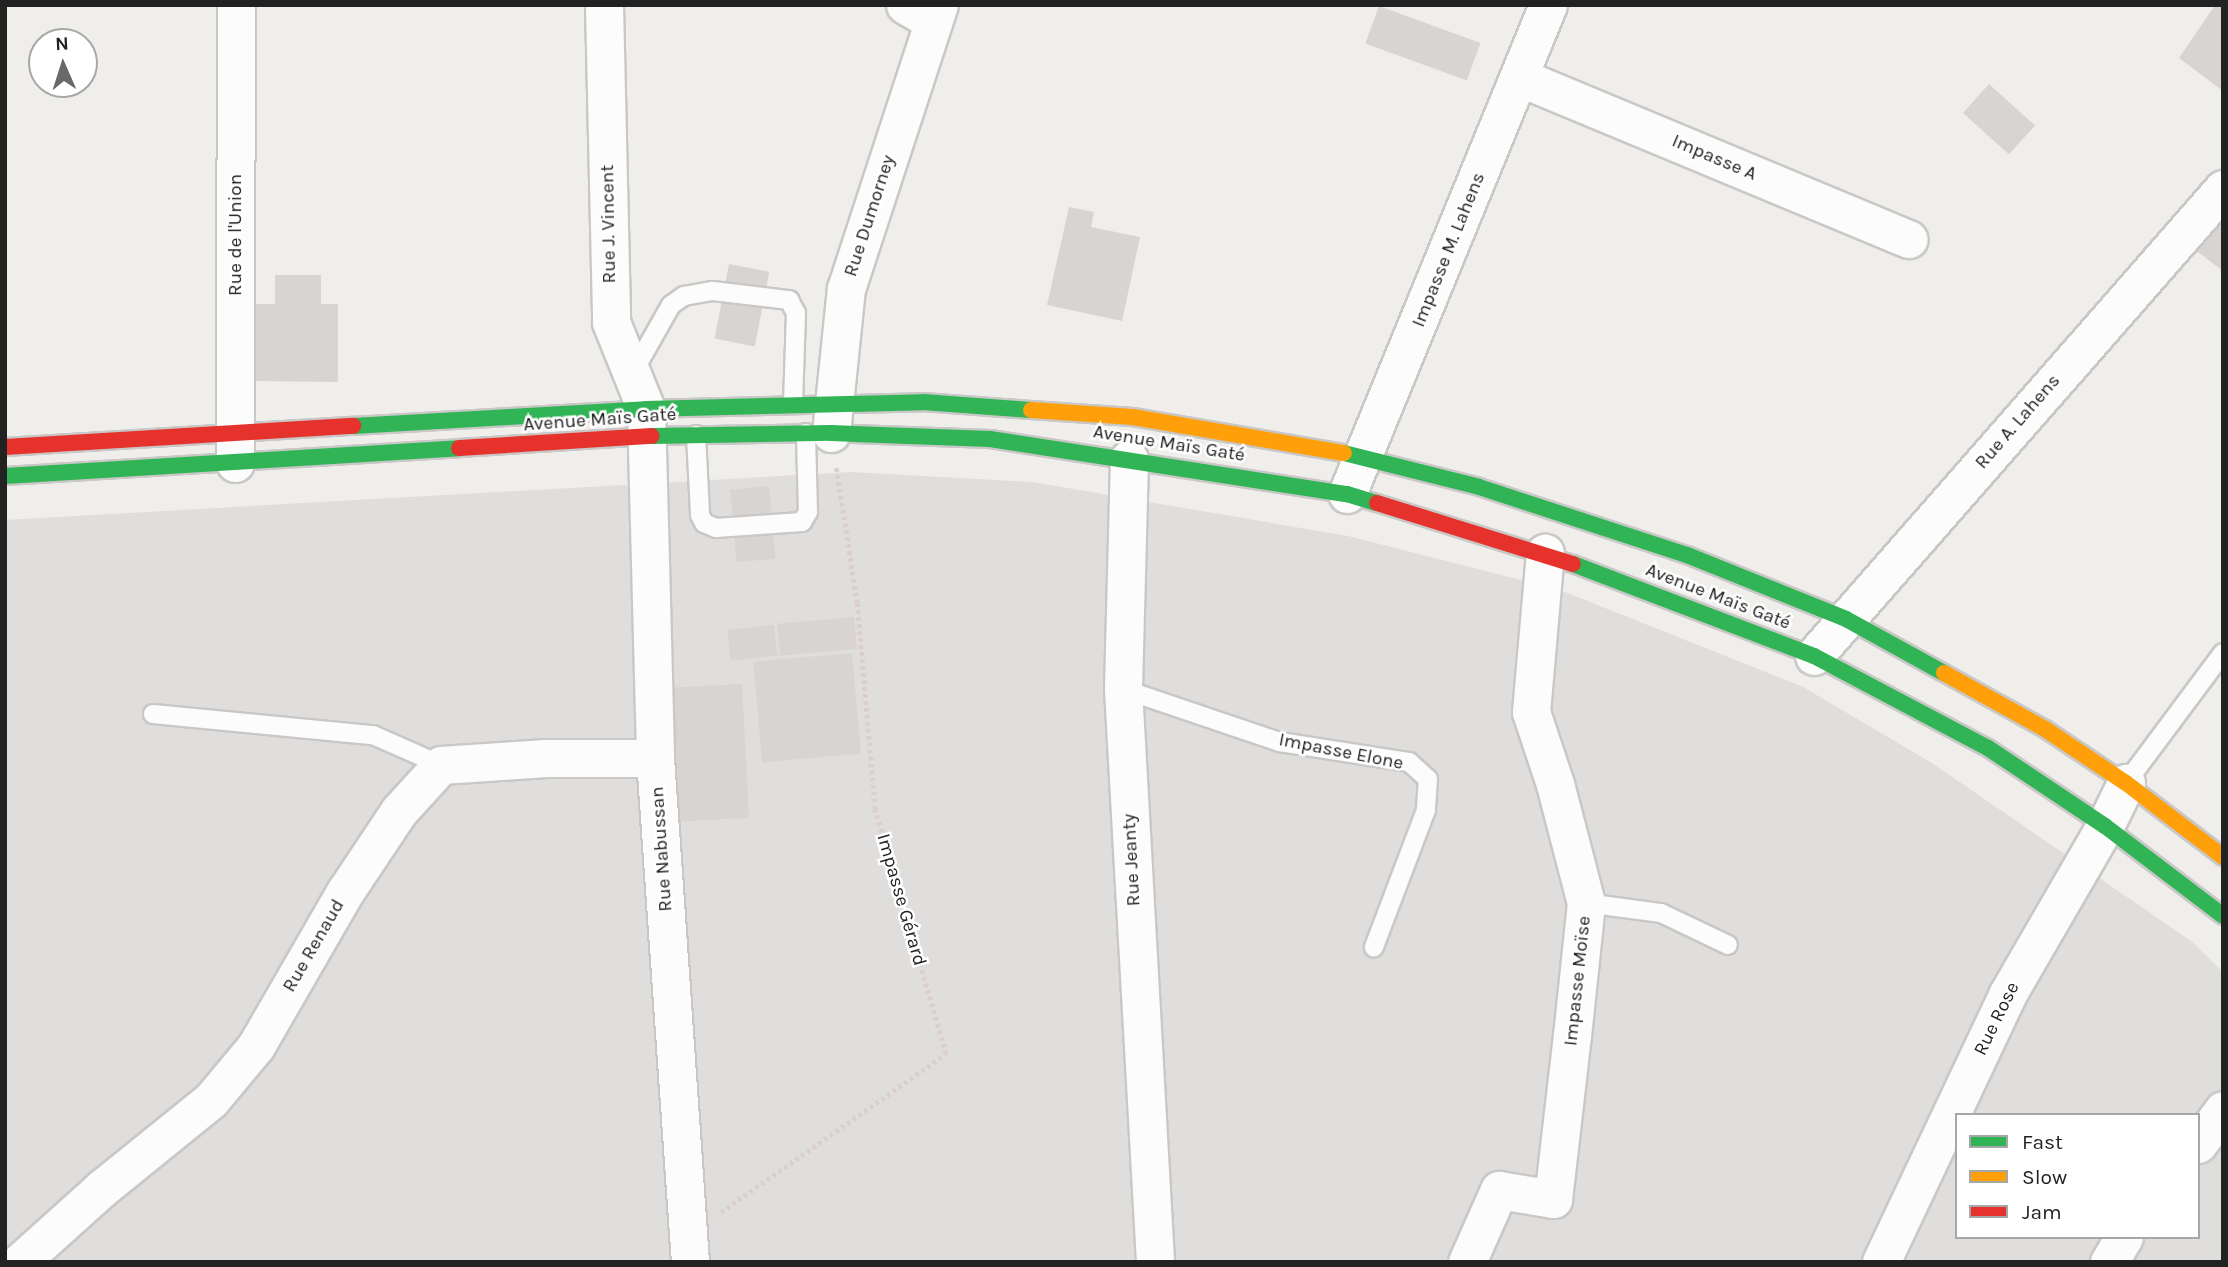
<!DOCTYPE html>
<html>
<head>
<meta charset="utf-8">
<style>
	body { margin:0 }
	#map { position:relative; width:2228px; height:1267px; overflow:hidden; background:#f0eeeb; font-family:Karla,sans-serif }
	div>[style] { position:absolute }
	.residential>* { inset:0; background:#dfdedc }
	.building>* { inset:0; background:#d7d4d2; transform-origin:0 0 }
	.path>* { height:4.5px; margin-top:-2.25px; transform-origin:0; background:repeating-linear-gradient(90deg,#dccecd 0 3.5px,transparent 0 7px) }
	.roads { filter:drop-shadow(2px 0 #c9c8c7) drop-shadow(-2px 0 #c9c8c7) drop-shadow(0 2px #c9c8c7) drop-shadow(0 -2px #c9c8c7) }
	.lane>* { height:18px; margin:-9px; padding:0 9px; transform-origin:9px; border-radius:9px; background:#fdfcfc }
	.street>* { height:37px; margin:-18.5px; padding:0 18.5px; transform-origin:18.5px; border-radius:18.5px; background:#fdfcfc }
	.fast>* { height:16px; margin:-8px; padding:0 8px; transform-origin:8px; border-radius:8px; background:#30b455 }
	.slow>* { height:16px; margin:-8px; padding:0 8px; transform-origin:8px; border-radius:8px; background:#ff9f0a }
	.jam>* { height:16px; margin:-8px; padding:0 8px; transform-origin:8px; border-radius:8px; background:#e5322d }
	span { translate:-50% -50%; white-space:nowrap; text-align:center; line-height:1.15; -webkit-text-stroke:5px #fff; paint-order:stroke }
	.street-label { font-size:19px; color:#222 }
	.frame { position:absolute; inset:0; border:7px solid #222; pointer-events:none }
	.legend { position:absolute; left:1955px; top:1113px; width:245px; height:126px; box-sizing:border-box; background:#fff; border:2px solid #a7a7a7; margin:0; padding:9px 12px; list-style:none; font-size:21px; color:#222 }
	.legend li { display:flex; align-items:center; gap:14px; height:35px }
	.legend b { width:35px; border:2px solid #a7a7a7 }
	.north { position:absolute; left:28px; top:28px; width:70px; height:70px; box-sizing:border-box; background:#fff; border:2px solid #a7a7a7; border-radius:50%; rotate:357deg; font-size:19px; font-weight:700; line-height:28px; text-align:center; color:#222 }
	.north::after { content:''; display:block; margin:auto; width:24px; height:32px; background:#6a6968; clip-path:polygon(50% 0,100% 100%,50% 72%,0 100%) }
</style>
</head>
<body>
<div id="map">
	<div class="residential">
		<div style="clip-path:polygon(evenodd,851px 472px,1032px 482px,1348px 536px,1560px 590px,1803px 687px,1932px 763px,2191px 941px,2223px 972px,2223px 1262px,5px 1262px,5px 520px,851px 472px,1957px 1115px,2198px 1115px,2198px 1237px,1957px 1237px,1957px 1115px)"></div>
	</div>
	<div class="building">
		<div style="clip-path:polygon(2215px 5px,2223px 5px,2223px 91px,2179px 58px)"></div>
		<div style="left:1379px;top:6px;width:108px;height:40px;rotate:20deg"></div>
		<div style="left:1989px;top:84px;width:62px;height:39px;rotate:42deg"></div>
		<div style="clip-path:polygon(1069px 207px,1094px 212px,1091px 227px,1140px 237px,1122px 321px,1047px 305px)"></div>
		<div style="clip-path:polygon(2223px 213px,2223px 271px,2194px 249px)"></div>
		<div style="left:729px;top:264px;width:41px;height:76px;rotate:11deg"></div>
		<div style="clip-path:polygon(275px 275px,321px 275px,321px 304px,338px 304px,338px 382px,246px 381px,247px 304px,275px 304px)"></div>
		<div style="left:769px;top:486px;width:73px;height:39px;rotate:85deg"></div>
		<div style="left:854px;top:617px;width:32px;height:77px;rotate:85deg"></div>
		<div style="left:774px;top:625px;width:31px;height:47px;rotate:84deg"></div>
		<div style="left:852px;top:653px;width:101px;height:99px;rotate:85deg"></div>
		<div style="left:742px;top:684px;width:134px;height:69px;rotate:87deg"></div>
	</div>
	<div class="path">
		<div style="left:721px;top:1212px;width:275px;rotate:-35.1deg"></div>
		<div style="left:946px;top:1054px;width:255px;rotate:-106.2deg"></div>
		<div style="left:875px;top:809px;width:207px;rotate:-95deg"></div>
		<div style="left:857px;top:603px;width:137px;rotate:-98.8deg"></div>
	</div>
	<div class="roads">
		<div class="lane">
			<div style="left:632px;top:374px;width:79px;rotate:-60.5deg"></div>
			<div style="left:671px;top:305px;width:16px;rotate:-35deg"></div>
			<div style="left:684px;top:296px;width:29px;rotate:-10deg"></div>
			<div style="left:713px;top:291px;width:77px;rotate:6.8deg"></div>
			<div style="left:789px;top:300px;width:15px;rotate:62deg"></div>
			<div style="left:796px;top:313px;width:91px;rotate:91.9deg"></div>
			<div style="left:696px;top:435px;width:80px;rotate:87.1deg"></div>
			<div style="left:700px;top:515px;width:9px;rotate:63deg"></div>
			<div style="left:704px;top:523px;width:13px;rotate:23deg"></div>
			<div style="left:716px;top:528px;width:86px;rotate:-4deg"></div>
			<div style="left:802px;top:522px;width:12px;rotate:-59deg"></div>
			<div style="left:808px;top:512px;width:79px;rotate:-91.5deg"></div>
			<div style="left:1123px;top:689px;width:166px;rotate:18.7deg"></div>
			<div style="left:1280px;top:742px;width:131px;rotate:8.8deg"></div>
			<div style="left:1409px;top:762px;width:25px;rotate:42deg"></div>
			<div style="left:1428px;top:779px;width:31px;rotate:94deg"></div>
			<div style="left:1426px;top:810px;width:147px;rotate:110.8deg"></div>
			<div style="left:153px;top:714px;width:221px;rotate:5.5deg"></div>
			<div style="left:373px;top:735px;width:74px;rotate:23.8deg"></div>
			<div style="left:2126px;top:783px;width:162px;rotate:-53.3deg"></div>
			<div style="left:1586px;top:903px;width:76px;rotate:7.6deg"></div>
			<div style="left:1661px;top:913px;width:74px;rotate:25.5deg"></div>
		</div>
		<div class="street">
			<div style="left:604px;top:5px;width:317px;rotate:88.7deg"></div>
			<div style="left:611px;top:322px;width:94px;rotate:68.1deg"></div>
			<div style="left:646px;top:409px;width:349px;rotate:88.5deg"></div>
			<div style="left:655px;top:758px;width:505px;rotate:86.03deg"></div>
			<div style="left:905px;top:5px;width:32px;rotate:30deg"></div>
			<div style="left:1519px;top:77px;width:422px;rotate:22.6deg"></div>
			<div style="left:831px;top:433px;width:145px;rotate:-84.1deg"></div>
			<div style="left:846px;top:289px;width:299px;rotate:-71.9deg"></div>
			<div style="left:1129px;top:459px;width:230px;rotate:91.5deg"></div>
			<div style="left:1123px;top:689px;width:574px;rotate:86.8deg"></div>
			<div style="left:235px;top:463px;width:458px;rotate:-89.9deg"></div>
			<div style="left:1347px;top:494px;width:529px;rotate:-67.66deg"></div>
			<div style="left:1814px;top:656px;width:621px;rotate:-48.79deg"></div>
			<div style="left:2198px;top:1144px;width:42px;rotate:-53.7deg"></div>
			<div style="left:20px;top:1262px;width:109px;rotate:-42deg"></div>
			<div style="left:101px;top:1189px;width:141px;rotate:-39deg"></div>
			<div style="left:211px;top:1100px;width:70px;rotate:-50.2deg"></div>
			<div style="left:256px;top:1046px;width:178px;rotate:-60deg"></div>
			<div style="left:345px;top:892px;width:97px;rotate:-56.3deg"></div>
			<div style="left:399px;top:811px;width:62px;rotate:-47.6deg"></div>
			<div style="left:441px;top:765px;width:105px;rotate:-3.8deg"></div>
			<div style="left:546px;top:758px;width:109px"></div>
			<div style="left:1467px;top:1262px;width:79px;rotate:-66deg"></div>
			<div style="left:1499px;top:1190px;width:55px;rotate:9.5deg"></div>
			<div style="left:1553px;top:1199px;width:164px;rotate:-83.4deg"></div>
			<div style="left:1572px;top:1036px;width:134px;rotate:-84deg"></div>
			<div style="left:1586px;top:903px;width:123px;rotate:-104.6deg"></div>
			<div style="left:1555px;top:784px;width:76px;rotate:-108.4deg"></div>
			<div style="left:1531px;top:712px;width:160px;rotate:-85deg"></div>
			<div style="left:1881px;top:1262px;width:295px;rotate:-64.7deg"></div>
			<div style="left:2007px;top:995px;width:195px;rotate:-59.9deg"></div>
			<div style="left:2105px;top:826px;width:48px;rotate:-64deg"></div>
			<div style="left:2109px;top:1262px;width:29px;rotate:-59deg"></div>
		</div>
		<div class="fast">
			<div style="left:353px;top:426px;width:293px;rotate:-3.3deg"></div>
			<div style="left:646px;top:409px;width:277px;rotate:-1.4deg"></div>
			<div style="left:923px;top:402px;width:108px;rotate:4.2deg"></div>
			<div style="left:652px;top:436px;width:179px;rotate:-1deg"></div>
			<div style="left:831px;top:433px;width:159px;rotate:2.2deg"></div>
			<div style="left:990px;top:439px;width:361px;rotate:8.8deg"></div>
			<div style="left:1347px;top:494px;width:31px;rotate:17deg"></div>
			<div style="left:1344px;top:453px;width:139px;rotate:14.1deg"></div>
			<div style="left:1479px;top:487px;width:219px;rotate:18.1deg"></div>
			<div style="left:1687px;top:555px;width:171px;rotate:21.9deg"></div>
			<div style="left:1846px;top:619px;width:112px;rotate:28.9deg"></div>
			<div style="left:5px;top:476px;width:455px;rotate:-3.5deg"></div>
			<div style="left:1573px;top:564px;width:258px;rotate:20.9deg"></div>
			<div style="left:1814px;top:656px;width:197px;rotate:27.9deg"></div>
			<div style="left:1988px;top:748px;width:141px;rotate:33.7deg"></div>
			<div style="left:2105px;top:826px;width:148px;rotate:37.3deg"></div>
		</div>
		<div class="slow">
			<div style="left:1031px;top:410px;width:102px;rotate:3.9deg"></div>
			<div style="left:1133px;top:417px;width:214px;rotate:9.7deg"></div>
			<div style="left:1944px;top:673px;width:115px;rotate:29deg"></div>
			<div style="left:2045px;top:729px;width:97px;rotate:33.7deg"></div>
			<div style="left:2126px;top:783px;width:122px;rotate:37.3deg"></div>
		</div>
		<div class="jam">
			<div style="left:5px;top:447px;width:349px;rotate:-3.5deg"></div>
			<div style="left:459px;top:448px;width:193px;rotate:-3.6deg"></div>
			<div style="left:1377px;top:503px;width:205px;rotate:17.3deg"></div>
		</div>
	</div>
	<div class="street-label">
		<span style="left:1714px;top:158px;rotate:23deg">Impasse A</span>
		<span style="left:870px;top:216px;rotate:-72deg">Rue Dumorney</span>
		<span style="left:609px;top:224px;rotate:-91deg">Rue J. Vincent</span>
		<span style="left:236px;top:235px;rotate:-90deg">Rue de l'Union</span>
		<span style="left:1449px;top:250px;rotate:-68deg">Impasse M. Lahens</span>
		<span style="left:600px;top:420px;rotate:-4deg">Avenue Maïs Gaté</span>
		<span style="left:2018px;top:422px;rotate:-49deg">Rue A. Lahens</span>
		<span style="left:1169px;top:444px;rotate:9deg">Avenue Maïs Gaté</span>
		<span style="left:1718px;top:597px;rotate:21deg">Avenue Maïs Gaté</span>
		<span style="left:1341px;top:752px;rotate:11deg">Impasse Elone</span>
		<span style="left:662px;top:849px;rotate:-94deg">Rue Nabussan</span>
		<span style="left:1132px;top:860px;rotate:-93deg">Rue Jeanty</span>
		<span style="left:901px;top:900px;rotate:74deg">Impasse Gérard</span>
		<span style="left:314px;top:946px;rotate:-60deg">Rue Renaud</span>
		<span style="left:1578px;top:981px;rotate:-84deg">Impasse Moïse</span>
		<span style="left:1997px;top:1019px;rotate:-64deg">Rue Rose</span>
	</div>
	<div class="frame"></div>
	<ul class="legend">
	<li><b style="height:9px;background:#30b455"></b>Fast</li>
	<li><b style="height:9px;background:#ff9f0a"></b>Slow</li>
	<li><b style="height:9px;background:#e5322d"></b>Jam</li>
	</ul>
	<div class="north">N</div>
</div>
</body>
</html>
